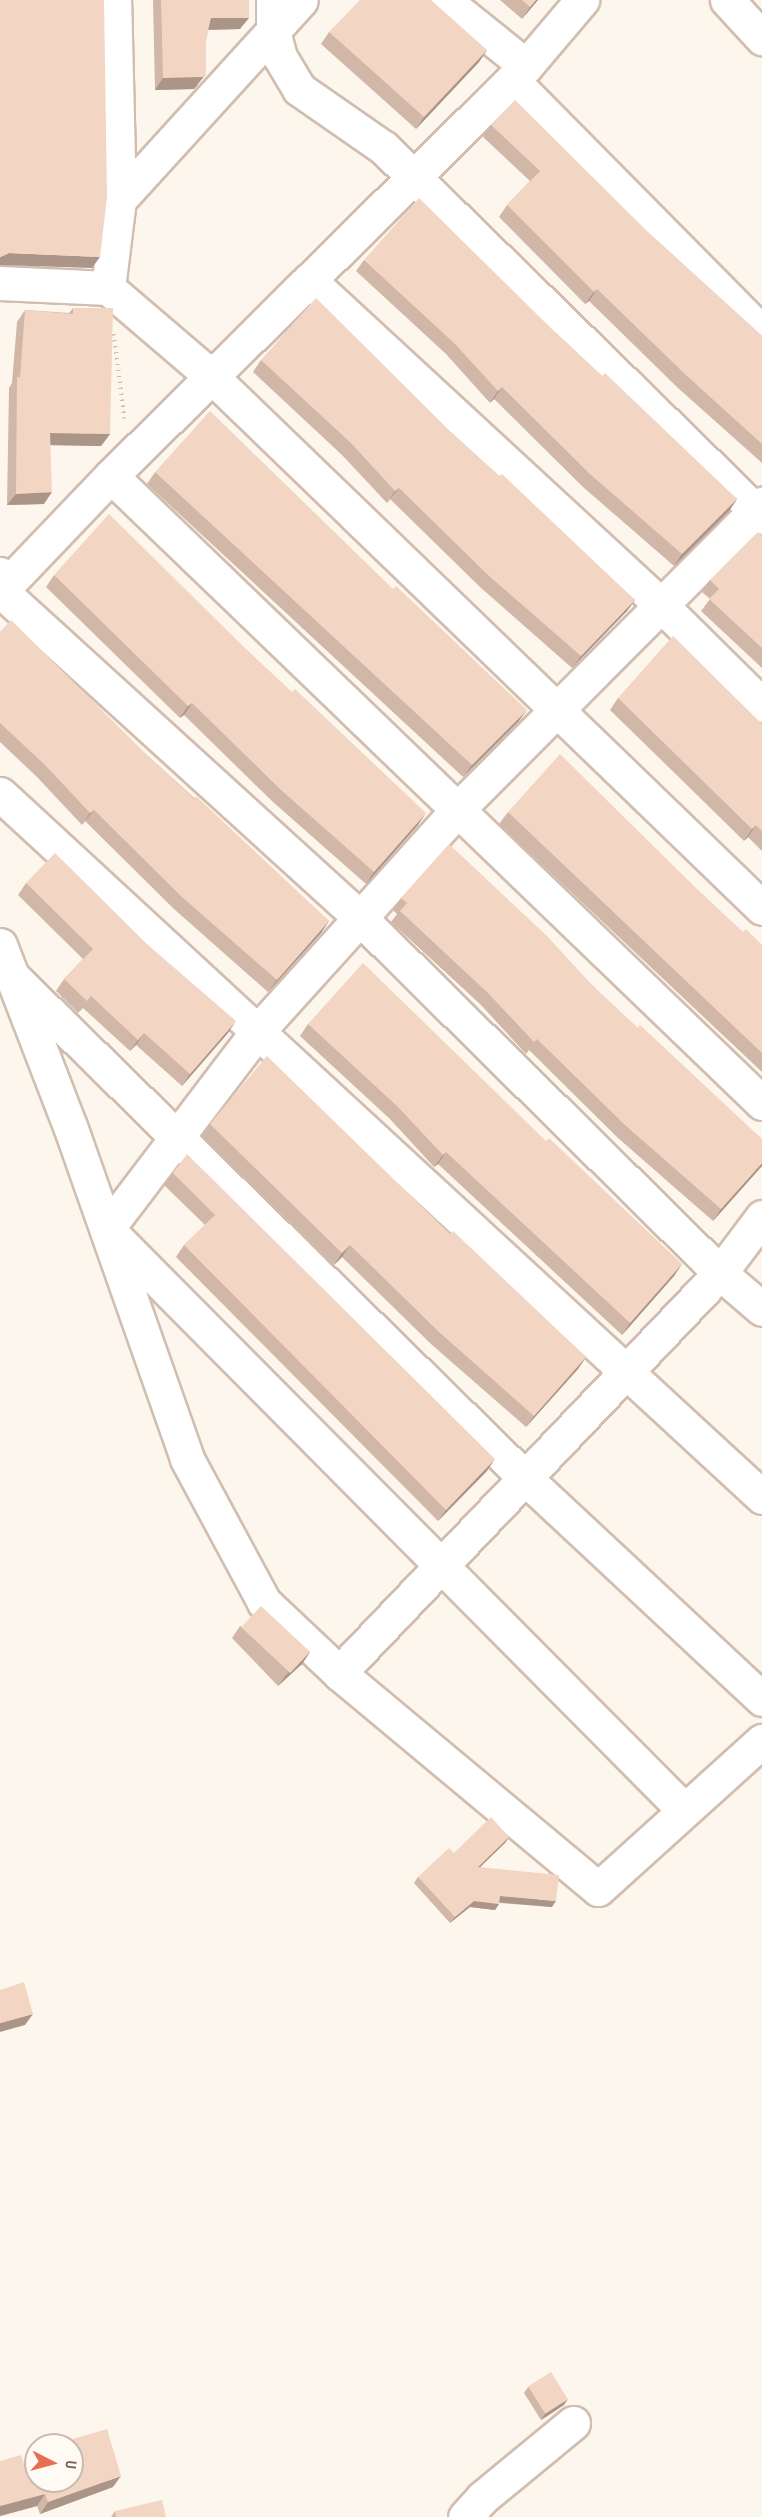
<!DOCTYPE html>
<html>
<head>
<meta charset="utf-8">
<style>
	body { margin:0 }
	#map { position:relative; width:762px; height:2517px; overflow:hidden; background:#fdf6ec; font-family:"Sofia Sans Condensed",sans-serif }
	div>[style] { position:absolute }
	.path>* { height:4px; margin-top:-2px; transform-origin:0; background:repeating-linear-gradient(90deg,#d9b8a5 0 1.5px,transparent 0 6px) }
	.roads { filter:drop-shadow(2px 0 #d1beb0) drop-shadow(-2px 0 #d1beb0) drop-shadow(0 2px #d1beb0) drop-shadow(0 -2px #d1beb0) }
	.street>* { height:33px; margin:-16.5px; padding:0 16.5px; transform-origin:16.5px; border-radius:16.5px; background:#fff }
	.wall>* { inset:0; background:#d1b7a8 }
	.shaded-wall>* { inset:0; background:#aa9588 }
	.building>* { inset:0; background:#f3d5c3; transform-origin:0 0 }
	span { translate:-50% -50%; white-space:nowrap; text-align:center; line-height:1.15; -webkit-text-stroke:4.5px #fffaf3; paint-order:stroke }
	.north { position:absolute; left:24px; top:2433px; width:60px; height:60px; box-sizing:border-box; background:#fffaf3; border:2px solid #cabbb1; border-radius:50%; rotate:96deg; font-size:16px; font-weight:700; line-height:24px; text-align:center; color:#7a5c4d }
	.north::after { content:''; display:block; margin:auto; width:21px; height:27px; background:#e76f51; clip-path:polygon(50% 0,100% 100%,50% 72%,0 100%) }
</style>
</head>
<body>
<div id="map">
	<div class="path">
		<div style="left:114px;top:334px;width:85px;rotate:83.2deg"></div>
	</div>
	<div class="roads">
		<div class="street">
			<div style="left:273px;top:0;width:31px;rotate:90deg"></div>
			<div style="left:273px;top:31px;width:27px;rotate:75deg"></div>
			<div style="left:280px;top:57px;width:37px;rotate:59deg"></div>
			<div style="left:299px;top:89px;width:103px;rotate:34.8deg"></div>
			<div style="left:384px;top:148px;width:528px;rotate:44.31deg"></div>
			<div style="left:444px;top:0;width:105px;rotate:38.8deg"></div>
			<div style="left:727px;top:0;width:52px;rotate:47.4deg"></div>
			<div style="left:512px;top:80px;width:356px;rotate:45.3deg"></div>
			<div style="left:119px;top:200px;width:270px;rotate:-47.7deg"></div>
			<div style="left:309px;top:280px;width:479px;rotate:42.7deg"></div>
			<div style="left:661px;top:605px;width:142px;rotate:44.7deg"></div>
			<div style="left:0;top:283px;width:108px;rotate:2.7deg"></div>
			<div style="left:108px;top:288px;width:135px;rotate:40.5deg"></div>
			<div style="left:211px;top:376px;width:766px;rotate:43.99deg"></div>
			<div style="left:108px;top:288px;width:89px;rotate:-82.9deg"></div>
			<div style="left:119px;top:200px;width:200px;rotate:-91.4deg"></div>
			<div style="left:111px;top:476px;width:904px;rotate:43.92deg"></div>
			<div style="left:0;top:574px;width:17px;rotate:87deg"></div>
			<div style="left:1px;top:591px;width:486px;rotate:42.3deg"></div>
			<div style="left:360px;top:918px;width:506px;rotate:44.6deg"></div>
			<div style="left:720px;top:1273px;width:55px;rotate:40.6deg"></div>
			<div style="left:0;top:592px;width:161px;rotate:-46.3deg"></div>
			<div style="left:111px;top:476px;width:583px;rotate:-44.65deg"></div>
			<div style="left:526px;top:66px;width:87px;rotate:-49.7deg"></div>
			<div style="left:0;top:794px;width:1037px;rotate:42.69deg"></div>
			<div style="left:0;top:945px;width:194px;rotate:68.9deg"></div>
			<div style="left:70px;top:1126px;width:353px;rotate:70.6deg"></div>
			<div style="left:187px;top:1459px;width:162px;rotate:61.7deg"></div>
			<div style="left:264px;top:1602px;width:103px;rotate:43.4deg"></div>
			<div style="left:339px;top:1673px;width:552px;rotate:-46.39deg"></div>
			<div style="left:720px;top:1273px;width:70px;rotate:-53.1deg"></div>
			<div style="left:16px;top:980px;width:712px;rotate:44.37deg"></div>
			<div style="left:525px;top:1478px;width:324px;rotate:43deg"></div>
			<div style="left:339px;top:1673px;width:337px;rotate:39.8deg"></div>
			<div style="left:598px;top:1889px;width:221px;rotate:-42.1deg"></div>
			<div style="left:683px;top:1809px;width:817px;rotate:-134.8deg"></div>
			<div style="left:107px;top:1229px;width:248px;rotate:-52.7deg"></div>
			<div style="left:257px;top:1032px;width:154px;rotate:-47.9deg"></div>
			<div style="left:360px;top:918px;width:147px;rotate:-48deg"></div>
			<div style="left:458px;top:809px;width:431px;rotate:-45.1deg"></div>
			<div style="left:465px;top:2517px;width:25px;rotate:-48deg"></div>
			<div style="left:482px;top:2498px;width:118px;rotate:-39.5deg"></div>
		</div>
	</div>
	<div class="wall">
		<div style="clip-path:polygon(153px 0,249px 0,240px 29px,208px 30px,198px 85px,194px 89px,155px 90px)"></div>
		<div style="clip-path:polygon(500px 0,538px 0,522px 19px)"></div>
		<div style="clip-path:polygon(329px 32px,487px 50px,479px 62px,416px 129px,321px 44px)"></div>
		<div style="clip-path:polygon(491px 125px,651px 235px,762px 336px,762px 463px,678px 388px,589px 301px,585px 304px,499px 217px,507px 205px,530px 181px,483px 137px)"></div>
		<div style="clip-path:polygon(364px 260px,556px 333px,602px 376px,737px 499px,729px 511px,674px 566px,583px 487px,494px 399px,490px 403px,446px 354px,356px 271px)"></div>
		<div style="clip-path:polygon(73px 308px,110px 434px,101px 446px,50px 445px,44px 504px,7px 505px,9px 388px,12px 383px,17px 322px,25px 310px,69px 313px)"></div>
		<div style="clip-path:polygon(261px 360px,453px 434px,635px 600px,627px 611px,572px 668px,480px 587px,390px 499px,387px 503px,342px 455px,253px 372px)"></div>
		<div style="clip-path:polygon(155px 472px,519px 721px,463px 777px,147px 484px)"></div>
		<div style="clip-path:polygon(762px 536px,762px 668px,701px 611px,710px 599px,701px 591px,710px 580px)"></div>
		<div style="clip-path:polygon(54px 575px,418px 825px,366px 884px,273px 802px,184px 715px,180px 718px,46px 587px)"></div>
		<div style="clip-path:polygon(0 632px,148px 756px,329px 921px,321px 933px,268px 992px,174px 909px,85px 821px,82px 825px,37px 777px,0 742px)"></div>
		<div style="clip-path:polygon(618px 698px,762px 724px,762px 851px,748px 837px,744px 841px,610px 710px)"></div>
		<div style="clip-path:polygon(508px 812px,743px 932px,762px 945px,762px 1072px,499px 824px)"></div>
		<div style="clip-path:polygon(26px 883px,228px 1033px,182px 1086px,136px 1045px,130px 1051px,83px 1008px,78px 1013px,56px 991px,64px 979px,83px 959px,18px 895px)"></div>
		<div style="clip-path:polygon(401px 898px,592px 985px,762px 1166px,713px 1221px,618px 1138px,529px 1050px,526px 1054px,481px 1005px,391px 922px,397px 914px,393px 910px)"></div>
		<div style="clip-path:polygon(308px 1024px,546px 1141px,682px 1264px,674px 1276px,622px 1335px,438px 1164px,434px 1167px,390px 1119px,300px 1036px)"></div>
		<div style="clip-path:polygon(210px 1124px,450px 1234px,586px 1357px,578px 1369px,526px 1427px,431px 1344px,342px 1257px,334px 1265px,202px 1136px)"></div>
		<div style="clip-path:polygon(173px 1173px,487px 1471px,438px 1521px,176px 1257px,184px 1245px,205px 1225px,164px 1185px)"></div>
		<div style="clip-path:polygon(240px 1626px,310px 1652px,302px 1664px,278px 1686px,232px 1638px)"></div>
		<div style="clip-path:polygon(509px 1837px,505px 1843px,480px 1867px,552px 1907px,499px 1903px,495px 1910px,470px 1907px,450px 1923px,414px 1883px,418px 1877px,454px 1853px)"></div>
		<div style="clip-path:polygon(528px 2387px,564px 2405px,541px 2420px,524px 2393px)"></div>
		<div style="clip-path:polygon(73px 2439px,113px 2487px,40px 2514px,37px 2506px,0 2516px,0 2461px,24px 2464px,72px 2481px,72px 2445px,70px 2445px)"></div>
		<div style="clip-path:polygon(115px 2511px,166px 2517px,111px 2517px)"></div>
	</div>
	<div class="shaded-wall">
		<div style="clip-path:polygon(536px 0,538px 0,522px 19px,530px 7px)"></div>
		<div style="clip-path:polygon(211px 18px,249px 18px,240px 29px,203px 30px)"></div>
		<div style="clip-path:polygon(487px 50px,479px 62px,416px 129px,424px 117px)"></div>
		<div style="clip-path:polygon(206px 74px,194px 89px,155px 90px,163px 78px)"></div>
		<div style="clip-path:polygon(9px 253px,100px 257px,92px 268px,0 265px,0 257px)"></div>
		<div style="clip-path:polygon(597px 289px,589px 301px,585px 304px,594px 292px)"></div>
		<div style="clip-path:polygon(502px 387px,494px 399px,490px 403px,498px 391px)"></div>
		<div style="clip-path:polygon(50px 433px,110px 434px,101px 446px,42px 445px)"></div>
		<div style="clip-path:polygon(399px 488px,390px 499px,387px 503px,395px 491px)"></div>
		<div style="clip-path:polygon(52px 492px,44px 504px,7px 505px,16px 494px)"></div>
		<div style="clip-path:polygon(737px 499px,729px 511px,674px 566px,682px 554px)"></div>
		<div style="clip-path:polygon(635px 600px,627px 611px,572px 668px,581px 656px)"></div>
		<div style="clip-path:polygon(192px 703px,184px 715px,180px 718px,188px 706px)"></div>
		<div style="clip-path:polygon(527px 710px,519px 721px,463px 777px,472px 765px)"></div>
		<div style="clip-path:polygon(94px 810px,85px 821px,82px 825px,90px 813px)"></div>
		<div style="clip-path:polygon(426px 813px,418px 825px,366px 884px,374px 872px)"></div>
		<div style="clip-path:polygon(756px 825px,748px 837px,744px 841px,752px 829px)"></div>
		<div style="clip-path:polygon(329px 921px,321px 933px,268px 992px,277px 980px)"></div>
		<div style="clip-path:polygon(236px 1021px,228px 1033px,182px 1086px,190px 1074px)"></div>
		<div style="clip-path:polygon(144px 1033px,136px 1045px,130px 1051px,138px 1040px)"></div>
		<div style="clip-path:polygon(446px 1152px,438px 1164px,434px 1167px,443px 1155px)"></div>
		<div style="clip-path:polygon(762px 1163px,762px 1166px,713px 1221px,721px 1209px)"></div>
		<div style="clip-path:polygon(350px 1245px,342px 1257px,334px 1265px,342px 1253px)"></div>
		<div style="clip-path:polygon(682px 1264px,674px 1276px,622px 1335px,630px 1323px)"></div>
		<div style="clip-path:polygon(586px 1357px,578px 1369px,526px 1427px,534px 1416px)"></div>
		<div style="clip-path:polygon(495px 1459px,487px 1471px,438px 1521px,446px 1510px)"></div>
		<div style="clip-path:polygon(310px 1652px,302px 1664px,278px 1686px,286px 1675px)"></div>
		<div style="clip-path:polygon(509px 1837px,505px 1843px,474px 1873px,478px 1867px)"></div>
		<div style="clip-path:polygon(500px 1896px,556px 1901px,552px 1907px,495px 1902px)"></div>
		<div style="clip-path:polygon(474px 1901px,499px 1904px,495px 1910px,470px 1907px,450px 1923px,455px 1917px)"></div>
		<div style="clip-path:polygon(33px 2014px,25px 2025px,0 2032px,0 2023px)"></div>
		<div style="clip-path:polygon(568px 2399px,564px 2405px,541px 2420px,545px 2414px)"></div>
		<div style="clip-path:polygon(121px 2476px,113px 2487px,40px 2514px,48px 2502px)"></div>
		<div style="clip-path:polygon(45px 2494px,37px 2506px,0 2516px,0 2506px)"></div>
	</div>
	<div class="building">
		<div style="clip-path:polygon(0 0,104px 0,107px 197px,100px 257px,9px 253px,0 257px)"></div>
		<div style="clip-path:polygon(161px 0,249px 0,249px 18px,211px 18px,206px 39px,206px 74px,203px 77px,163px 78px)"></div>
		<div style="clip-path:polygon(360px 0,431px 0,487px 50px,424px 117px,329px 32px)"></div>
		<div style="clip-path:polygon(522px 0,536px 0,530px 7px)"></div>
		<div style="clip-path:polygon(515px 100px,651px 235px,762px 336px,762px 444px,687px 376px,597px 289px,594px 292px,507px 205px,540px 171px,491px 125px)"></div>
		<div style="clip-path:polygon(419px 198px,556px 333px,602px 376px,605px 373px,737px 499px,682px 554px,591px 475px,502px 387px,498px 391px,454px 343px,364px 260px)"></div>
		<div style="clip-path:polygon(316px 298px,453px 434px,499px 476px,502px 474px,635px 600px,581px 656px,488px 575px,399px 488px,395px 491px,351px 443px,261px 360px)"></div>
		<div style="clip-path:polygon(73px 308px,113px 308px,110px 434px,50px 433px,52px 492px,16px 494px,17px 377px,20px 377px,25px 310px,73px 314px)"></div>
		<div style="clip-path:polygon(210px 411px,393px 589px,396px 586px,527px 710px,472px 765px,155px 472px)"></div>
		<div style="clip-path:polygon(109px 514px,246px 649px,292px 692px,295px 689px,426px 813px,374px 872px,281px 790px,192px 703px,188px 706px,54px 575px)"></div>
		<div style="clip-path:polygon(758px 532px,762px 536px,762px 648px,709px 599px,719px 589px,710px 580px)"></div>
		<div style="clip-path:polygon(11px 620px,148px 756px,194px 799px,196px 796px,329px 921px,277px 980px,182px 897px,94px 810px,90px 813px,45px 765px,0 723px,0 632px)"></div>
		<div style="clip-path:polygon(673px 636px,762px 724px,762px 831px,756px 825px,752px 829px,618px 698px)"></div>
		<div style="clip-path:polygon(560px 754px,697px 889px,743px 932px,746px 929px,762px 945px,762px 1053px,508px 812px)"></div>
		<div style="clip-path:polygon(449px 844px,547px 936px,592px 985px,638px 1028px,640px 1025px,762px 1139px,762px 1163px,721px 1209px,626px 1126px,537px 1039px,534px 1042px,489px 994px,400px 911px,407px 903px,401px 898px)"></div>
		<div style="clip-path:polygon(55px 853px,148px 945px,236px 1021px,190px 1074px,144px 1033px,138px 1040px,91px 996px,87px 1001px,64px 979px,93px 949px,26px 883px)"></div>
		<div style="clip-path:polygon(363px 963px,546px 1141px,549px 1138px,682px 1264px,630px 1323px,446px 1152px,443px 1155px,398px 1107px,308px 1024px)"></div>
		<div style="clip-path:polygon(267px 1056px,450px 1234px,453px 1231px,586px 1357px,534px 1416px,439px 1332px,350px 1245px,342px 1253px,210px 1124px)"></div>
		<div style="clip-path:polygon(187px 1154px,495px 1459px,446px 1510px,184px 1245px,215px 1215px,173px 1173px)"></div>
		<div style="left:261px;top:1606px;width:67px;height:29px;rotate:43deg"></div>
		<div style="clip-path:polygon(491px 1817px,509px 1837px,478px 1867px,559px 1875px,556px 1901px,500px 1896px,499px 1904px,474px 1901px,455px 1917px,418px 1877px,449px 1848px,454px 1853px)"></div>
		<div style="clip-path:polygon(24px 1982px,33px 2014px,0 2023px,0 1990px)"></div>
		<div style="left:551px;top:2372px;width:32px;height:27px;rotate:58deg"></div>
		<div style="clip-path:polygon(107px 2429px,121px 2476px,48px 2502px,45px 2494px,0 2506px,0 2461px,21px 2455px,24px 2464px,36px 2460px,36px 2481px,72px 2481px,72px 2446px,75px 2445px,73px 2439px)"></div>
		<div style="clip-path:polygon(162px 2500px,166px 2517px,116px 2517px,115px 2511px)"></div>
	</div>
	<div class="north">U</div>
</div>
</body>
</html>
